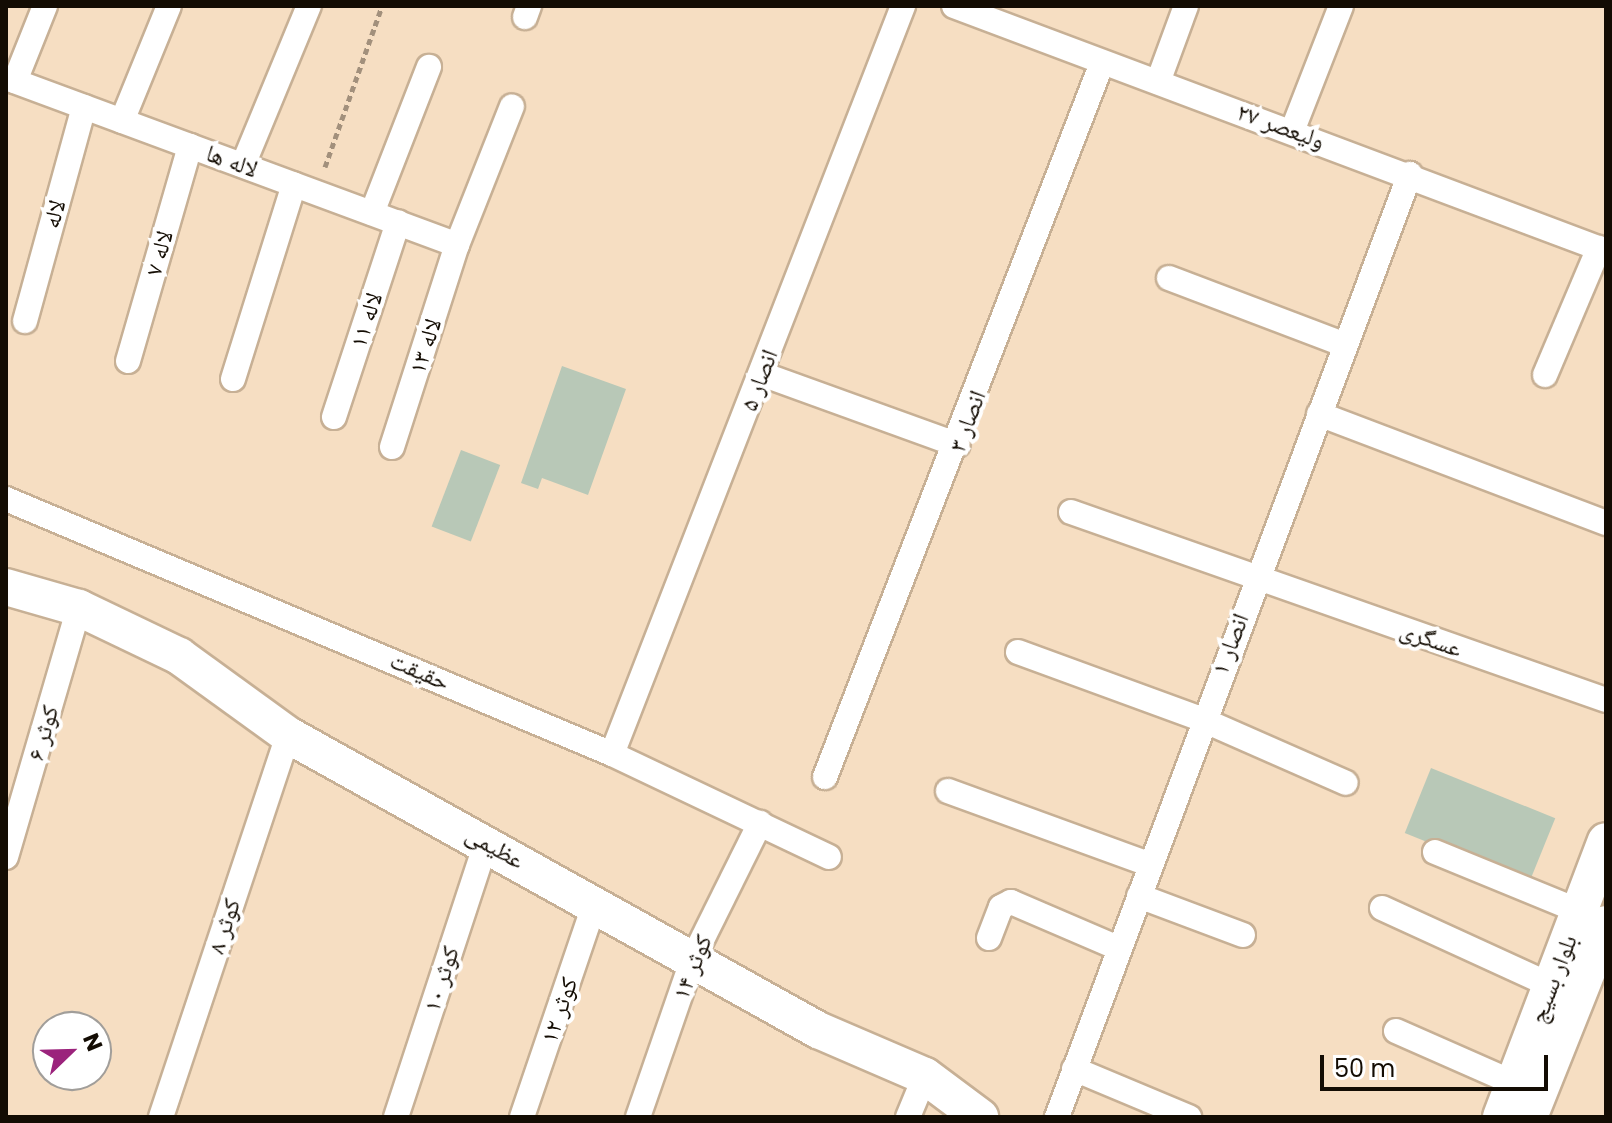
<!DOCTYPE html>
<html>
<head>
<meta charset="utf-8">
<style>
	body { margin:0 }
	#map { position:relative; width:1612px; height:1123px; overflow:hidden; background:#f6dec2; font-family:Poppins,"Noto Naskh Arabic",sans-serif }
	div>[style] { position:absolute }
	.green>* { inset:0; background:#b8c8b7; transform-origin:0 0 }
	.path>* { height:5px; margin-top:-2.5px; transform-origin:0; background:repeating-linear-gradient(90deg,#a2907c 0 6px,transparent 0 10px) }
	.roads { filter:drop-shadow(2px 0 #c7b095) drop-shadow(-2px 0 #c7b095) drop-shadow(0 2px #c7b095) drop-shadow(0 -2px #c7b095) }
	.street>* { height:24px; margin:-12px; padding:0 12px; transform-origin:12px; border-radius:12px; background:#fff }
	.secondary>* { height:36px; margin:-18px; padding:0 18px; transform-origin:18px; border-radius:18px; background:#fff }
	span { translate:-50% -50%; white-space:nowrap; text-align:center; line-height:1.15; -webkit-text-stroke:8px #fff; paint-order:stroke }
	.street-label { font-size:24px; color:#130c03 }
	.frame { position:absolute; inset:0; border:8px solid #130c03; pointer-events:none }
	.north { position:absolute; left:32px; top:1011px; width:80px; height:80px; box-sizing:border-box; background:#fff; border:2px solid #a19e9a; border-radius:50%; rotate:67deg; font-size:22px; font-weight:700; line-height:32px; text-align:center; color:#130c03 }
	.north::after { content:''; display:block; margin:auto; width:28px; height:36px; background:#9b237c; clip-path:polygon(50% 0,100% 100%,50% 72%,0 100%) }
	.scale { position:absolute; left:1320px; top:1055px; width:228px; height:36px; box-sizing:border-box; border:4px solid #130c03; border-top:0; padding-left:10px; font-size:24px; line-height:28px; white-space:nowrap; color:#130c03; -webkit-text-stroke:6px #fff; paint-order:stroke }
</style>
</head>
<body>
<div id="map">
	<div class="green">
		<div style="clip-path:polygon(562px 366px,626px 389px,588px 495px,542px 478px,538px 489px,521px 483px)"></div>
		<div style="left:461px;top:450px;width:42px;height:82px;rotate:21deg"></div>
		<div style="left:1431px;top:768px;width:134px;height:70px;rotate:22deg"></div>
	</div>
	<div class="path">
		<div style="left:325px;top:167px;width:171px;rotate:-70.5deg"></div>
	</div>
	<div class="roads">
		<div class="street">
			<div style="left:954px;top:6px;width:697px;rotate:20.59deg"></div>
			<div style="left:525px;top:17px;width:12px;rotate:-70deg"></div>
			<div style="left:6px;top:78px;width:481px;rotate:20.3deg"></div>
			<div style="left:15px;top:81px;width:81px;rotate:-68.2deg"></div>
			<div style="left:1158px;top:82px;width:81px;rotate:-69.8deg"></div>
			<div style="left:122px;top:121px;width:124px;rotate:-67.8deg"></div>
			<div style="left:1293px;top:129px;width:132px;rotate:-68.7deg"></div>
			<div style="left:243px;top:165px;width:172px;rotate:-67.5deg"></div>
			<div style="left:372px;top:213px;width:157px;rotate:-68.7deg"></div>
			<div style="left:1169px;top:278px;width:188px;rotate:20.8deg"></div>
			<div style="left:25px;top:321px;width:222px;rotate:-74.6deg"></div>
			<div style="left:128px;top:361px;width:224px;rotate:-73.9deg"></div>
			<div style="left:762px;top:374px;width:208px;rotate:19.9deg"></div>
			<div style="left:1545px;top:375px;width:138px;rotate:-67deg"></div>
			<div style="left:233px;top:379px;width:204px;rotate:-72.6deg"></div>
			<div style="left:1319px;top:414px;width:307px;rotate:20.8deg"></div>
			<div style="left:334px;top:417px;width:205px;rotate:-71.8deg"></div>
			<div style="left:392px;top:447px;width:212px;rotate:-72.2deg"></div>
			<div style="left:457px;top:245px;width:149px;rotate:-68.4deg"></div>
			<div style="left:6px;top:499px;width:657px;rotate:22.82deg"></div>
			<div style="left:612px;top:754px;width:240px;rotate:25.4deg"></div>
			<div style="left:1071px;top:512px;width:567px;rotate:19.36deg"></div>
			<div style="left:1018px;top:652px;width:195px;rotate:20.1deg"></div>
			<div style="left:1201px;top:719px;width:158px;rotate:23.8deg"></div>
			<div style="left:612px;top:754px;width:803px;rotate:-68.74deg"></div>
			<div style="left:825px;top:777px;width:766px;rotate:-68.8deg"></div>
			<div style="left:948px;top:791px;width:216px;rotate:20deg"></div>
			<div style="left:1435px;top:852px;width:156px;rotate:22.3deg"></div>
			<div style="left:6px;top:857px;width:259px;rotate:-73.7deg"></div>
			<div style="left:1139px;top:896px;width:111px;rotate:20.6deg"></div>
			<div style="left:1382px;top:908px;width:185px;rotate:24.6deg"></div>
			<div style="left:989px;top:938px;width:33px;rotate:-69deg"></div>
			<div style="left:1001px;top:907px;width:11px;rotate:-27deg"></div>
			<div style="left:1011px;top:902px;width:114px;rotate:23.2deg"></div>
			<div style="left:1396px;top:1031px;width:129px;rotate:23.8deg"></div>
			<div style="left:1074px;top:1069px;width:125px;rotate:22.7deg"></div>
			<div style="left:161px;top:1117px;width:403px;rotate:-71.6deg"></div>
			<div style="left:396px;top:1117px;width:291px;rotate:-71.8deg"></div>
			<div style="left:522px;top:1117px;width:226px;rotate:-71.2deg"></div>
			<div style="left:638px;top:1117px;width:168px;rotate:-70.9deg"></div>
			<div style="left:693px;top:958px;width:151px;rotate:-63.6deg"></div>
			<div style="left:908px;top:1117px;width:44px;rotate:-67.5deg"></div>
			<div style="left:1057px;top:1117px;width:1007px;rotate:-69.48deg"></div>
		</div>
		<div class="secondary">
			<div style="left:6px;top:587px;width:76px;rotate:16deg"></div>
			<div style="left:79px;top:608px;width:111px;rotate:25.6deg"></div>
			<div style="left:179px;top:656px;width:135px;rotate:35.9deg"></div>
			<div style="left:288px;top:735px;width:607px;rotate:29.1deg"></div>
			<div style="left:818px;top:1030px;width:116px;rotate:23.3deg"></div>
			<div style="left:925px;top:1076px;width:69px;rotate:36.7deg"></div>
			<div style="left:1501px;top:1117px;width:295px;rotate:-69.2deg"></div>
			<div style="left:1529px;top:1117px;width:208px;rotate:-68.2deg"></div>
		</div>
	</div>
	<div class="street-label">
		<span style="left:1281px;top:126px;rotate:20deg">ولیعصر ۲۷</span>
		<span style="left:232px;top:161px;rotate:20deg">لاله ها</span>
		<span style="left:54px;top:214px;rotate:-75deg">لاله</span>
		<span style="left:159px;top:253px;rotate:-74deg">لاله ۷</span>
		<span style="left:366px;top:320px;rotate:-72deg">لاله ۱۱</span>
		<span style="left:425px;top:346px;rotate:-72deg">لاله ۱۳</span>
		<span style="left:759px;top:380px;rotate:-69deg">انصار ۵</span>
		<span style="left:967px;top:421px;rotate:-69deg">انصار ۳</span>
		<span style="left:1431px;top:639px;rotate:19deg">عسگری</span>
		<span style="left:1230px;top:644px;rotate:-69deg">انصار ۱</span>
		<span style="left:420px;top:671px;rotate:23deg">حقیقت</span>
		<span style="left:43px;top:733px;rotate:-74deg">کوثر ۶</span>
		<span style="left:495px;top:847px;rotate:29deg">عظیمی</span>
		<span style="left:224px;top:926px;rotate:-72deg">کوثر ۸</span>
		<span style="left:692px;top:967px;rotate:-68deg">کوثر ۱۴</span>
		<span style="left:441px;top:979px;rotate:-72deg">کوثر ۱۰</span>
		<span style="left:1553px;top:979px;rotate:-69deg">بلوار بسیج</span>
		<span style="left:559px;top:1010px;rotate:-71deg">کوثر ۱۲</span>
	</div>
	<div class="frame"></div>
	<div class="north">N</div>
	<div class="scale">50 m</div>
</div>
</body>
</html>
